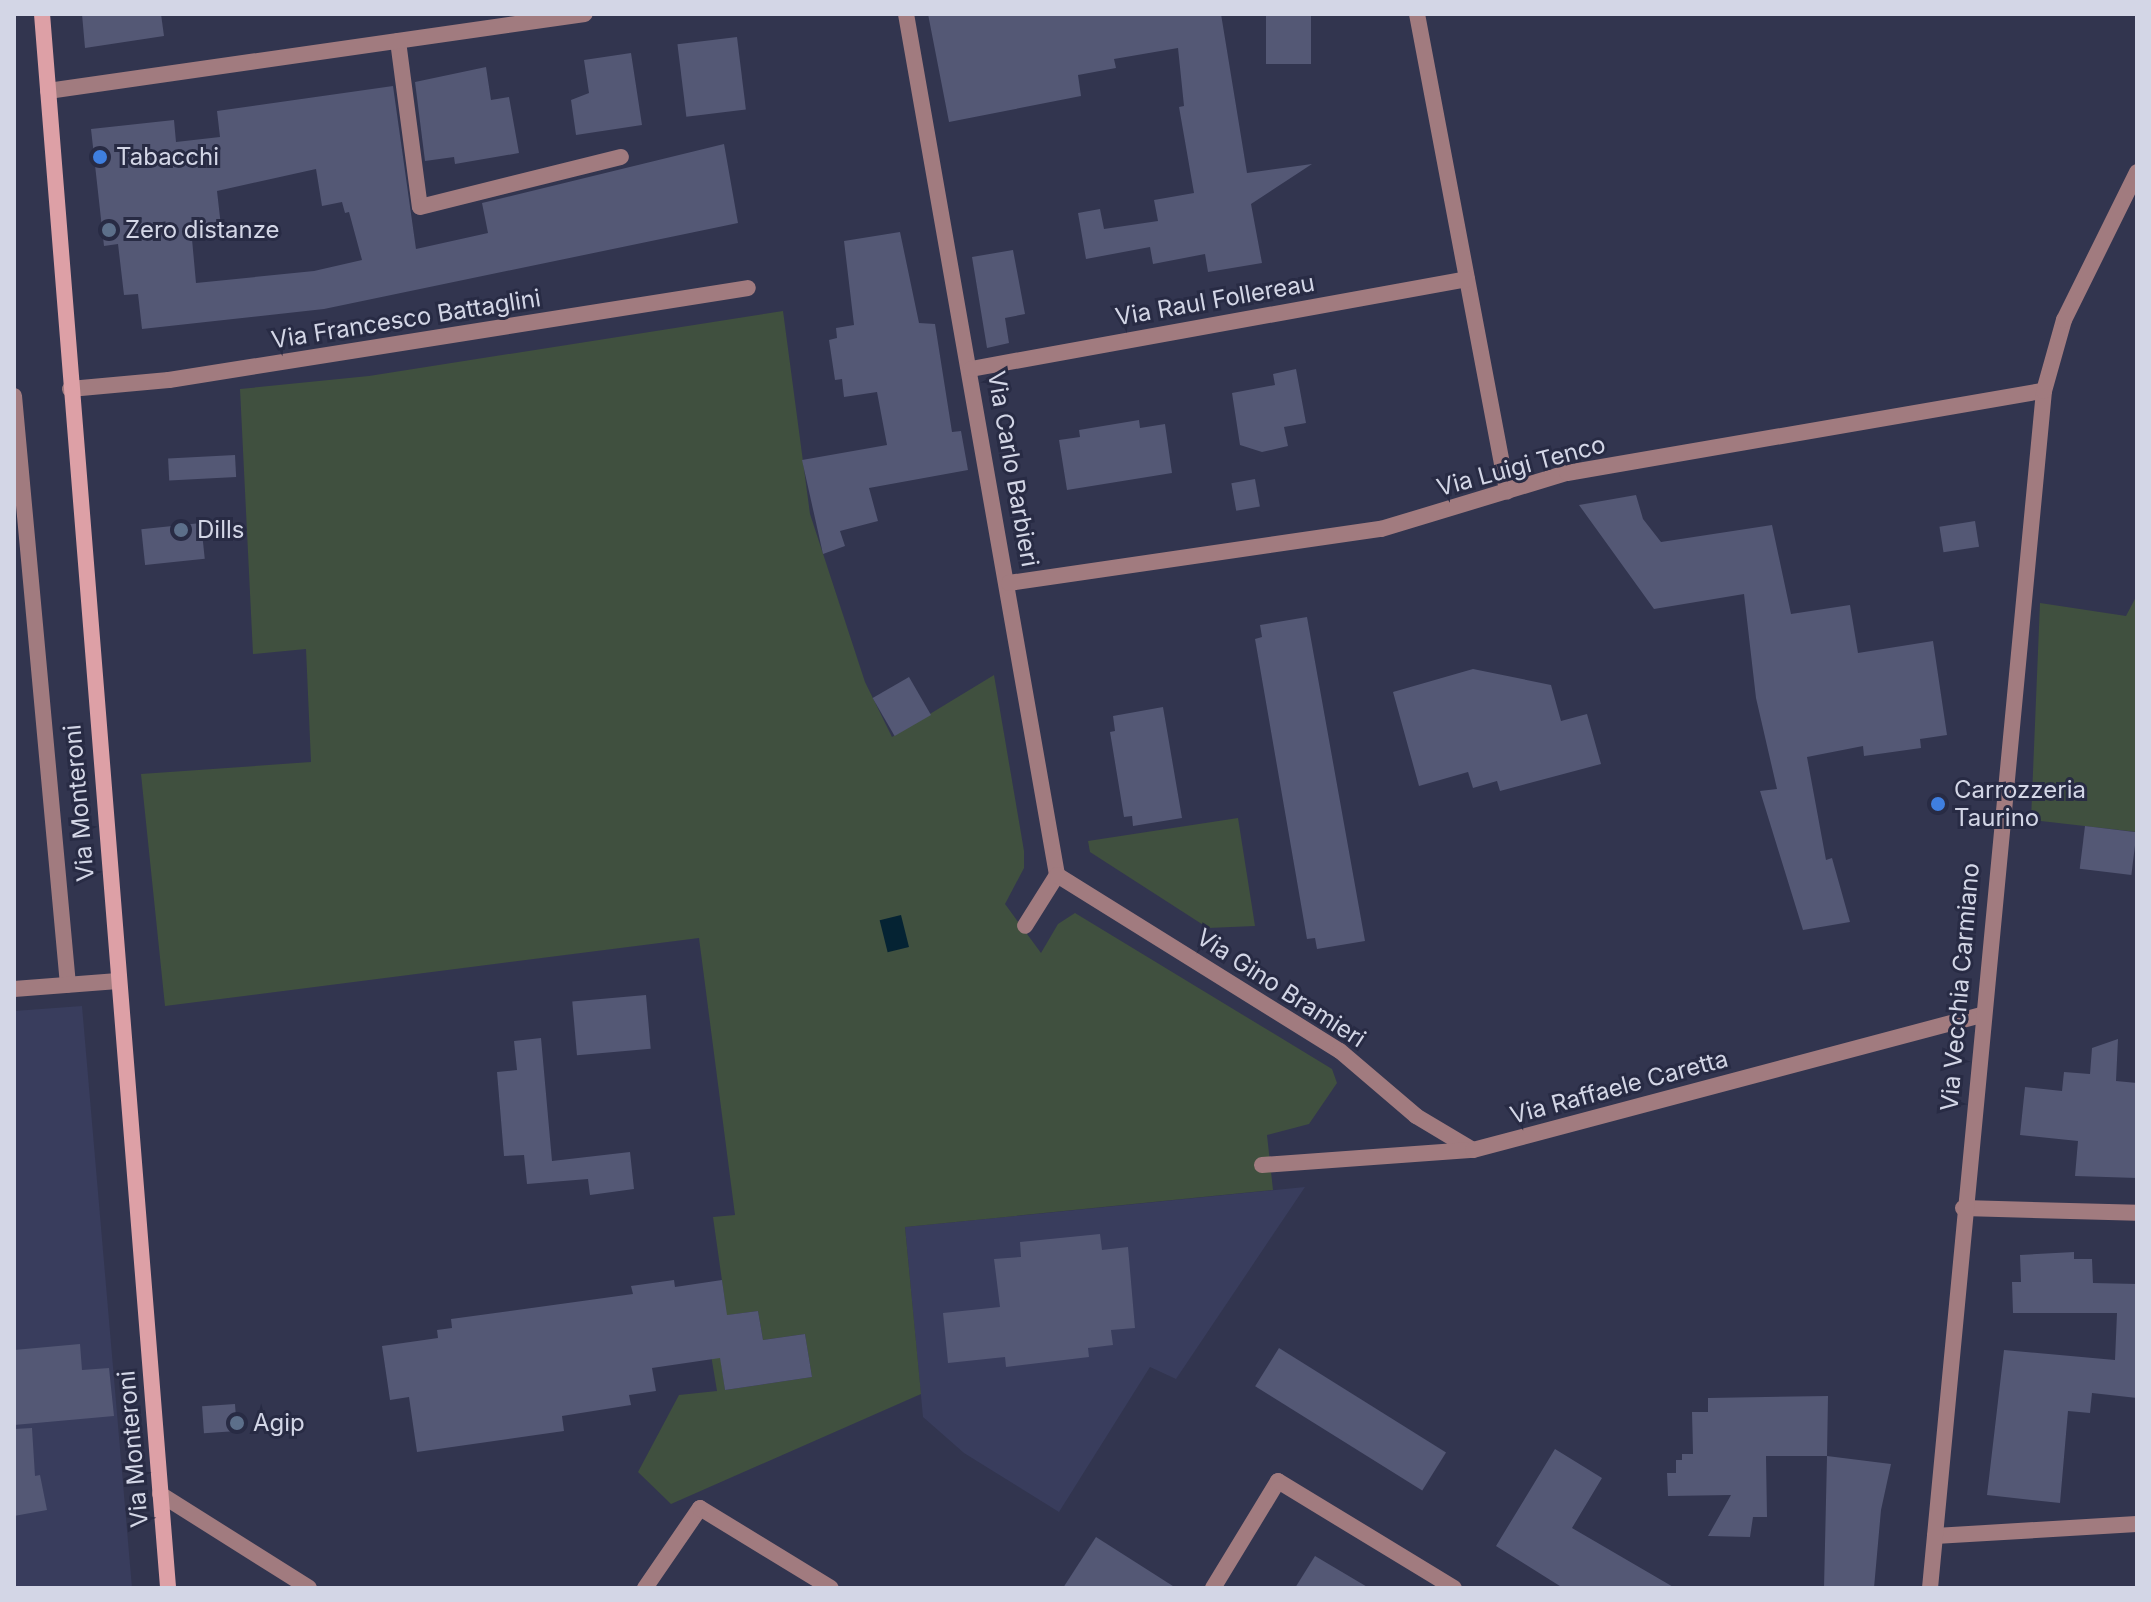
<!DOCTYPE html>
<html>
<head>
<meta charset="utf-8">
<style>
	body { margin:0 }
	#map { position:relative; width:2151px; height:1602px; overflow:hidden; background:#32354f; font-family:Inter,sans-serif }
	div>[style] { position:absolute }
	.built>* { inset:0; background:#393d5d }
	.green>* { inset:0; background:#40503f }
	.water>* { inset:0; background:#052333; transform-origin:0 0 }
	.building>* { inset:0; background:#545875; transform-origin:0 0 }
	.minor>* { height:16px; margin:-8px; padding:0 8px; transform-origin:8px; border-radius:8px; background:#a17b7f }
	.tertiary>* { height:16px; margin:-8px; padding:0 8px; transform-origin:8px; border-radius:8px; background:#a17b7f }
	.secondary>* { height:16px; margin:-8px; padding:0 8px; transform-origin:8px; border-radius:8px; background:#dda0a6 }
	.dots>* { width:22px; height:22px; translate:-50% -50%; box-sizing:border-box; border:4px solid #282b44; border-radius:50% }
	span { translate:-50% -50%; white-space:nowrap; text-align:center; line-height:1.15; -webkit-text-stroke:6px #282b44; paint-order:stroke }
	.poi-label { font-size:24px; color:#d3d6e6 }
	.left { translate:0 -50%; text-align:left }
	.street-label { font-size:24px; color:#d3d6e6 }
	.frame { position:absolute; inset:0; border:16px solid #d3d6e6; pointer-events:none }
</style>
</head>
<body>
<div id="map">
	<div class="built">
		<div style="clip-path:polygon(82px 1006px,132px 1588px,14px 1588px,14px 1011px)"></div>
		<div style="clip-path:polygon(1305px 1187px,1176px 1379px,1150px 1367px,1059px 1512px,964px 1453px,923px 1417px,905px 1227px)"></div>
	</div>
	<div class="green">
		<div style="clip-path:polygon(783px 311px,810px 514px,865px 682px,892px 737px,994px 675px,1024px 851px,1024px 868px,1005px 904px,1041px 953px,1058px 924px,1075px 913px,1332px 1069px,1337px 1083px,1309px 1124px,1267px 1135px,1273px 1190px,905px 1227px,921px 1394px,671px 1504px,638px 1472px,679px 1395px,717px 1391px,710px 1349px,719px 1347px,725px 1390px,812px 1377px,805px 1334px,763px 1340px,758px 1311px,706px 1318px,725px 1302px,713px 1217px,735px 1215px,699px 938px,165px 1006px,141px 774px,311px 762px,306px 649px,253px 654px,240px 389px,369px 376px)"></div>
		<div style="clip-path:polygon(2137px 595px,2137px 832px,2031px 820px,2040px 603px,2126px 616px)"></div>
		<div style="clip-path:polygon(1238px 818px,1255px 926px,1208px 928px,1090px 852px,1088px 841px)"></div>
	</div>
	<div class="water">
		<div style="left:901px;top:915px;width:33px;height:22px;rotate:76deg"></div>
	</div>
	<div class="building">
		<div style="clip-path:polygon(82px 14px,161px 14px,164px 36px,85px 48px)"></div>
		<div style="clip-path:polygon(928px 14px,1221px 14px,1247px 173px,1312px 164px,1251px 204px,1262px 263px,1208px 272px,1205px 254px,1153px 264px,1150px 247px,1086px 259px,1078px 213px,1100px 209px,1104px 229px,1158px 221px,1154px 200px,1194px 193px,1179px 107px,1184px 106px,1178px 48px,1114px 59px,1116px 68px,1078px 75px,1081px 96px,949px 122px)"></div>
		<div style="left:1266px;top:14px;width:45px;height:50px"></div>
		<div style="left:737px;top:37px;width:73px;height:60px;rotate:83deg"></div>
		<div style="clip-path:polygon(631px 53px,642px 125px,576px 135px,571px 100px,589px 93px,584px 60px)"></div>
		<div style="clip-path:polygon(486px 67px,491px 100px,509px 97px,519px 153px,455px 164px,454px 157px,425px 161px,415px 82px)"></div>
		<div style="clip-path:polygon(evenodd,393px 86px,416px 249px,488px 233px,482px 203px,724px 144px,738px 223px,324px 309px,142px 329px,138px 294px,124px 295px,118px 244px,104px 246px,91px 129px,174px 120px,176px 142px,220px 137px,217px 111px,393px 86px,316px 169px,322px 206px,342px 202px,345px 213px,349px 212px,362px 260px,314px 271px,196px 283px,192px 239px,222px 235px,217px 191px,316px 169px)"></div>
		<div style="clip-path:polygon(900px 232px,919px 323px,935px 324px,952px 432px,961px 431px,968px 470px,869px 488px,878px 521px,840px 531px,845px 546px,823px 554px,802px 460px,887px 445px,877px 392px,844px 397px,842px 379px,835px 380px,829px 340px,837px 338px,836px 328px,854px 325px,844px 241px)"></div>
		<div style="clip-path:polygon(1013px 250px,1025px 314px,1005px 318px,1009px 343px,987px 348px,972px 257px)"></div>
		<div style="clip-path:polygon(1296px 369px,1306px 423px,1284px 427px,1288px 446px,1262px 452px,1240px 445px,1232px 393px,1275px 385px,1273px 374px)"></div>
		<div style="clip-path:polygon(1139px 420px,1140px 428px,1165px 424px,1172px 473px,1067px 490px,1059px 440px,1080px 437px,1079px 430px)"></div>
		<div style="left:235px;top:455px;width:22px;height:67px;rotate:87deg"></div>
		<div style="left:1255px;top:479px;width:28px;height:24px;rotate:80deg"></div>
		<div style="clip-path:polygon(1636px 495px,1643px 519px,1661px 542px,1772px 525px,1791px 614px,1850px 605px,1858px 653px,1933px 641px,1947px 735px,1920px 739px,1921px 748px,1864px 756px,1863px 746px,1807px 757px,1826px 860px,1832px 858px,1850px 922px,1803px 930px,1760px 791px,1777px 789px,1756px 698px,1744px 594px,1654px 609px,1579px 505px)"></div>
		<div style="left:1975px;top:521px;width:26px;height:36px;rotate:81deg"></div>
		<div style="left:201px;top:523px;width:36px;height:60px;rotate:84deg"></div>
		<div style="clip-path:polygon(1307px 617px,1365px 941px,1317px 949px,1315px 938px,1307px 939px,1255px 639px,1262px 637px,1260px 625px)"></div>
		<div style="clip-path:polygon(1473px 669px,1551px 685px,1561px 721px,1587px 714px,1601px 764px,1500px 791px,1497px 781px,1473px 788px,1468px 772px,1419px 786px,1393px 692px)"></div>
		<div style="left:909px;top:677px;width:44px;height:42px;rotate:60deg"></div>
		<div style="clip-path:polygon(1163px 707px,1182px 818px,1133px 826px,1132px 816px,1124px 817px,1110px 732px,1115px 731px,1113px 716px)"></div>
		<div style="left:2085px;top:826px;width:52px;height:43px;rotate:7deg"></div>
		<div style="left:646px;top:995px;width:54px;height:74px;rotate:85deg"></div>
		<div style="clip-path:polygon(541px 1038px,552px 1161px,630px 1152px,634px 1189px,590px 1195px,588px 1179px,527px 1184px,524px 1155px,504px 1156px,497px 1072px,517px 1070px,514px 1041px)"></div>
		<div style="clip-path:polygon(2118px 1039px,2116px 1081px,2137px 1083px,2137px 1178px,2075px 1176px,2078px 1141px,2020px 1135px,2025px 1087px,2062px 1091px,2064px 1072px,2090px 1074px,2092px 1048px)"></div>
		<div style="clip-path:polygon(1100px 1234px,1102px 1250px,1128px 1247px,1135px 1328px,1111px 1330px,1113px 1345px,1088px 1348px,1089px 1357px,1006px 1367px,1005px 1357px,948px 1363px,943px 1313px,1000px 1307px,994px 1259px,1021px 1257px,1020px 1242px)"></div>
		<div style="clip-path:polygon(2074px 1252px,2074px 1259px,2092px 1259px,2093px 1283px,2137px 1284px,2137px 1398px,2092px 1393px,2090px 1413px,2068px 1411px,2060px 1503px,1987px 1495px,2004px 1350px,2115px 1360px,2117px 1313px,2013px 1313px,2012px 1282px,2021px 1282px,2020px 1255px)"></div>
		<div style="clip-path:polygon(674px 1280px,675px 1287px,722px 1280px,727px 1315px,758px 1311px,763px 1340px,805px 1334px,812px 1377px,725px 1390px,720px 1358px,652px 1368px,656px 1391px,629px 1395px,631px 1405px,562px 1416px,564px 1431px,417px 1452px,409px 1397px,390px 1400px,382px 1346px,438px 1338px,437px 1330px,452px 1328px,451px 1319px,633px 1294px,631px 1286px)"></div>
		<div style="clip-path:polygon(80px 1344px,82px 1370px,109px 1368px,114px 1416px,14px 1425px,14px 1350px)"></div>
		<div style="left:1279px;top:1348px;width:197px;height:45px;rotate:32deg"></div>
		<div style="clip-path:polygon(1828px 1396px,1827px 1456px,1766px 1456px,1767px 1517px,1753px 1517px,1750px 1537px,1708px 1536px,1731px 1495px,1668px 1496px,1667px 1473px,1676px 1473px,1676px 1460px,1682px 1460px,1682px 1454px,1693px 1454px,1692px 1412px,1708px 1412px,1708px 1398px)"></div>
		<div style="left:235px;top:1404px;width:27px;height:33px;rotate:86deg"></div>
		<div style="clip-path:polygon(32px 1428px,35px 1476px,40px 1475px,47px 1510px,14px 1516px,14px 1429px)"></div>
		<div style="clip-path:polygon(1555px 1449px,1602px 1478px,1572px 1528px,1675px 1588px,1563px 1588px,1496px 1546px)"></div>
		<div style="clip-path:polygon(1827px 1456px,1891px 1464px,1881px 1510px,1874px 1588px,1824px 1588px)"></div>
		<div style="clip-path:polygon(1096px 1537px,1176px 1588px,1063px 1588px)"></div>
		<div style="clip-path:polygon(1315px 1556px,1369px 1588px,1295px 1588px)"></div>
	</div>
	<div class="minor">
		<div style="left:906px;top:14px;width:874px;rotate:80.05deg"></div>
		<div style="left:1057px;top:875px;width:60px;rotate:122.1deg"></div>
		<div style="left:1417px;top:14px;width:486px;rotate:79.3deg"></div>
		<div style="left:398px;top:41px;width:167px;rotate:82.5deg"></div>
		<div style="left:420px;top:207px;width:207px;rotate:-14deg"></div>
		<div style="left:48px;top:91px;width:542px;rotate:-8.16deg"></div>
		<div style="left:971px;top:369px;width:504px;rotate:-10.28deg"></div>
		<div style="left:70px;top:389px;width:99px;rotate:-5.2deg"></div>
		<div style="left:169px;top:380px;width:586px;rotate:-9.03deg"></div>
		<div style="left:14px;top:396px;width:591px;rotate:84.76deg"></div>
		<div style="left:1009px;top:583px;width:376px;rotate:-8.3deg"></div>
		<div style="left:1381px;top:529px;width:194px;rotate:-16.8deg"></div>
		<div style="left:1567px;top:473px;width:484px;rotate:-9.8deg"></div>
		<div style="left:1057px;top:875px;width:333px;rotate:31.9deg"></div>
		<div style="left:1340px;top:1051px;width:100px;rotate:40.5deg"></div>
		<div style="left:1416px;top:1116px;width:66px;rotate:30.8deg"></div>
		<div style="left:14px;top:989px;width:104px;rotate:-4.4deg"></div>
		<div style="left:1262px;top:1165px;width:212px;rotate:-4.1deg"></div>
		<div style="left:1473px;top:1150px;width:526px;rotate:-14.88deg"></div>
		<div style="left:1963px;top:1208px;width:174px;rotate:1.6deg"></div>
		<div style="left:160px;top:1494px;width:176px;rotate:32.2deg"></div>
		<div style="left:1935px;top:1536px;width:202px;rotate:-3.4deg"></div>
		<div style="left:645px;top:1588px;width:97px;rotate:-55.5deg"></div>
		<div style="left:700px;top:1508px;width:153px;rotate:31.4deg"></div>
		<div style="left:1213px;top:1588px;width:125px;rotate:-58.7deg"></div>
		<div style="left:1278px;top:1481px;width:206px;rotate:31.3deg"></div>
	</div>
	<div class="tertiary">
		<div style="left:1930px;top:1588px;width:1202px;rotate:-84.56deg"></div>
		<div style="left:2044px;top:391px;width:74px;rotate:-74.3deg"></div>
		<div style="left:2064px;top:320px;width:165px;rotate:-63.7deg"></div>
	</div>
	<div class="secondary">
		<div style="left:42px;top:14px;width:1579px;rotate:85.42deg"></div>
	</div>
	<div class="dots">
		<div style="left:100px;top:157px;background:#3f7fe0"></div>
		<div style="left:109px;top:230px;background:#5c6f8a"></div>
		<div style="left:181px;top:530px;background:#5c6f8a"></div>
		<div style="left:1938px;top:804px;background:#3f7fe0"></div>
		<div style="left:237px;top:1423px;background:#5c6f8a"></div>
	</div>
	<div class="poi-label">
		<span class="left" style="left:116px;top:157px">Tabacchi</span>
		<span class="left" style="left:125px;top:230px">Zero distanze</span>
		<span class="left" style="left:197px;top:530px">Dills</span>
		<span class="left" style="left:1954px;top:804px">Carrozzeria<br>Taurino</span>
		<span class="left" style="left:253px;top:1423px">Agip</span>
	</div>
	<div class="street-label">
		<span style="left:1215px;top:300px;rotate:-10deg">Via Raul Follereau</span>
		<span style="left:406px;top:319px;rotate:-9deg">Via Francesco Battaglini</span>
		<span style="left:1521px;top:466px;rotate:-15deg">Via Luigi Tenco</span>
		<span style="left:1013px;top:469px;rotate:80deg">Via Carlo Barbieri</span>
		<span style="left:79px;top:803px;rotate:-95deg">Via Monteroni</span>
		<span style="left:1960px;top:987px;rotate:-85deg">Via Vecchia Carmiano</span>
		<span style="left:1281px;top:988px;rotate:33deg">Via Gino Bramieri</span>
		<span style="left:1619px;top:1087px;rotate:-15deg">Via Raffaele Caretta</span>
		<span style="left:133px;top:1449px;rotate:-95deg">Via Monteroni</span>
	</div>
	<div class="frame"></div>
</div>
</body>
</html>
